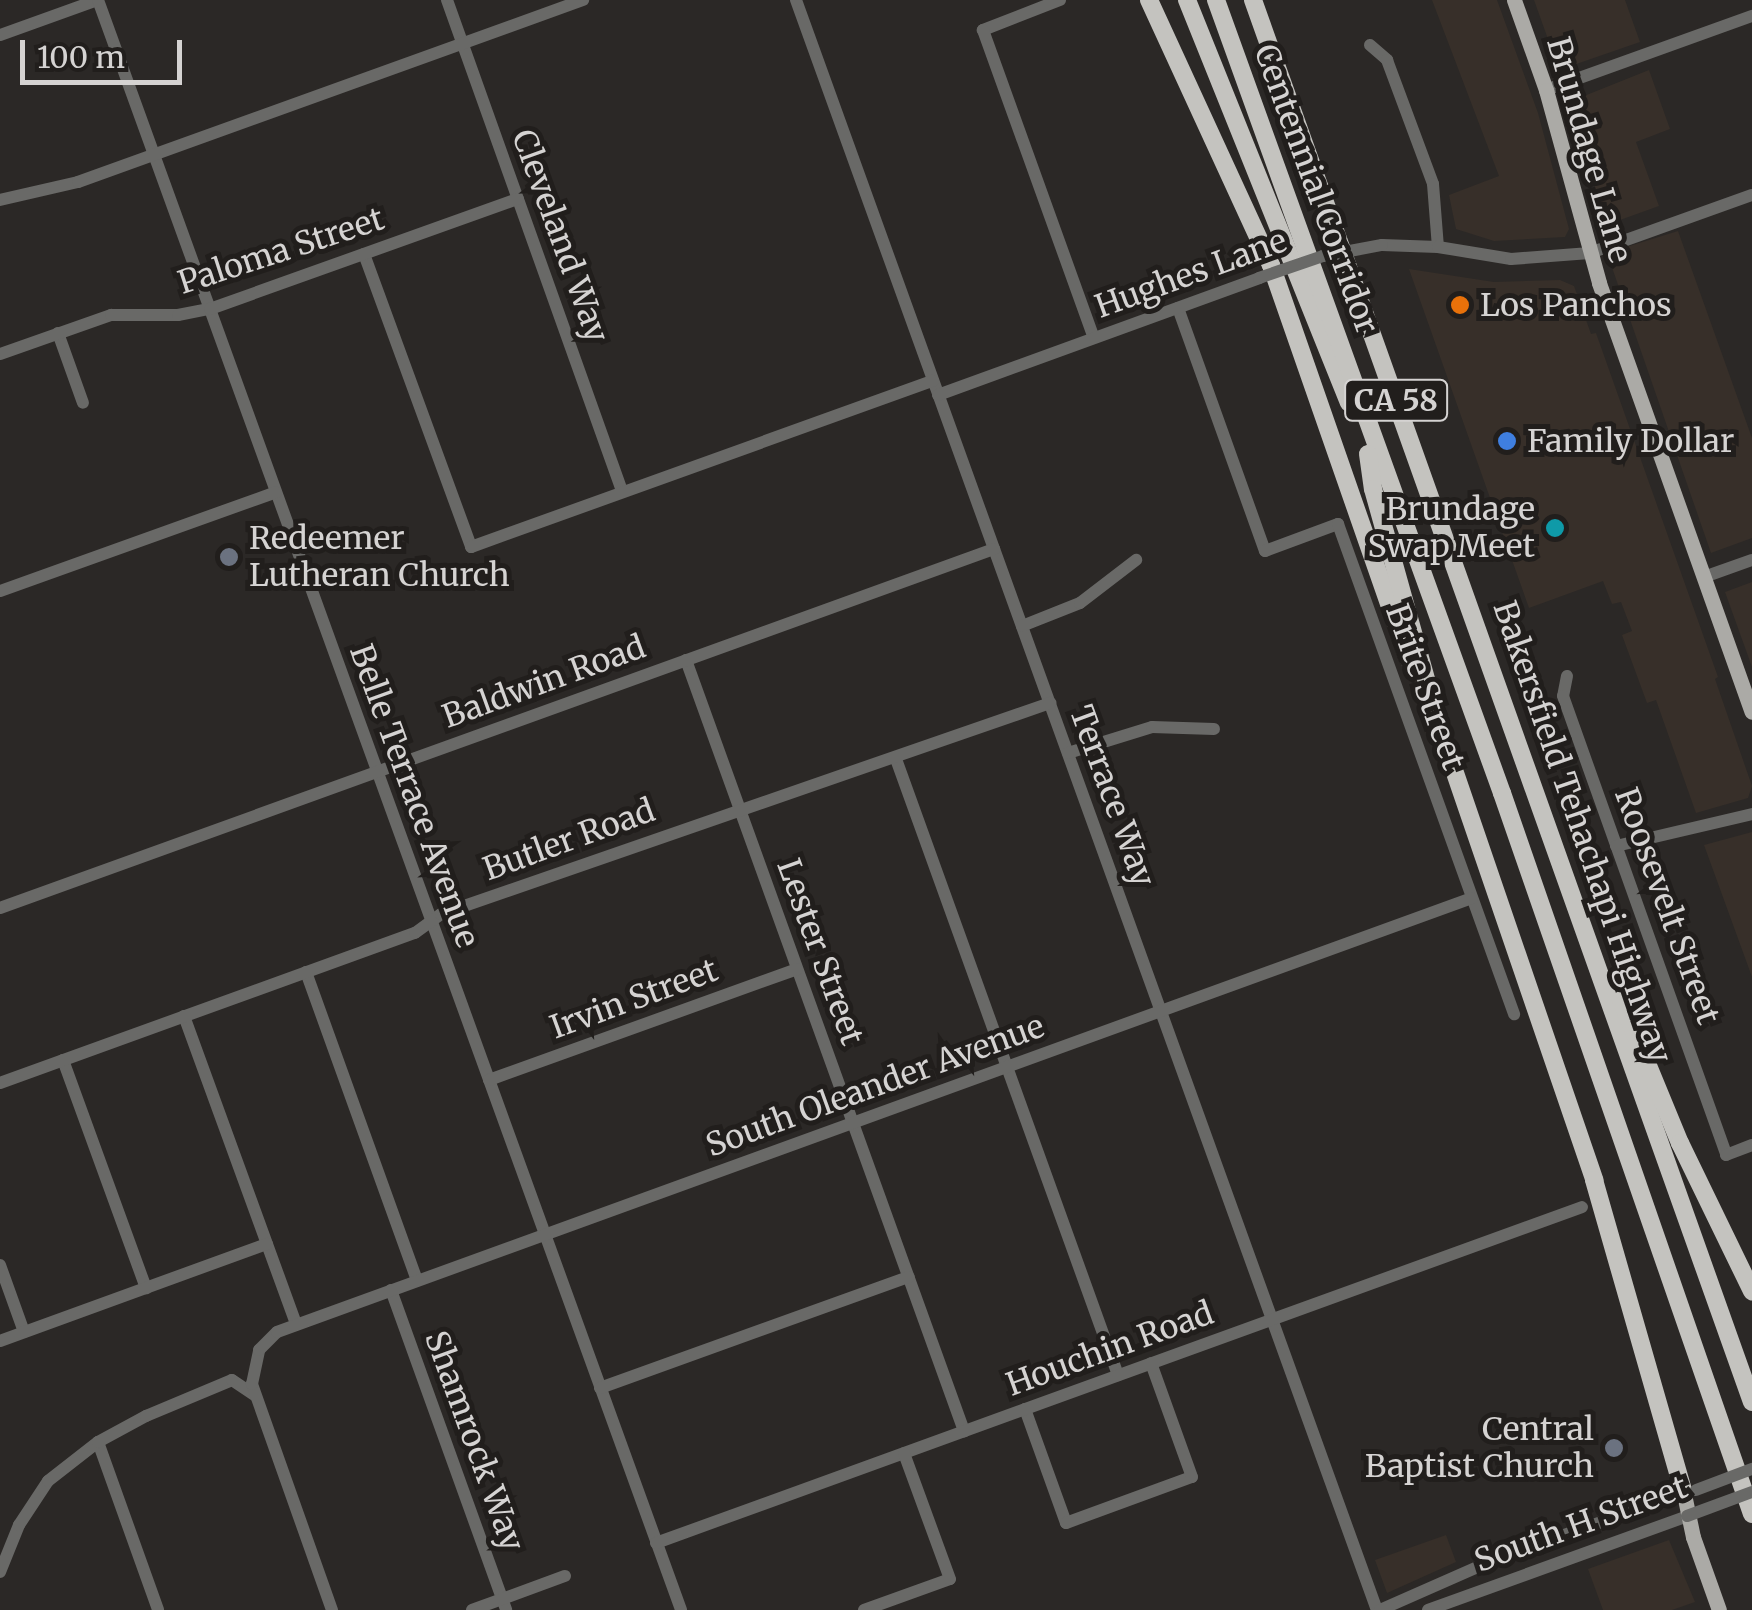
<!DOCTYPE html>
<html>
<head>
<meta charset="utf-8">
<style>
	body { margin:0 }
	#map { position:relative; width:1752px; height:1610px; overflow:hidden; background:#2b2826; font-family:Merriweather,serif }
	div>[style] { position:absolute }
	.built>* { inset:0; background:#372f29 }
	.minor>* { height:12px; margin:-6px; padding:0 6px; transform-origin:6px; border-radius:6px; background:#696967 }
	.major>* { height:15px; margin:-7.5px; padding:0 7.5px; transform-origin:7.5px; border-radius:7.5px; background:#abaaa6 }
	.highway>* { height:18px; margin:-9px; padding:0 9px; transform-origin:9px; border-radius:9px; background:#c4c3bf }
	.minor-bridge>* { height:12px; margin:-6px; padding:0 6px; transform-origin:6px; border-radius:6px; background:#696967 }
	.dots>* { width:28px; height:28px; translate:-50% -50%; box-sizing:border-box; border:5px solid #211e1c; border-radius:50% }
	span { translate:-50% -50%; white-space:nowrap; text-align:center; line-height:1.15; -webkit-text-stroke:10px #211e1c; paint-order:stroke }
	.shield-label span { padding:2px 8px; background:#211e1c; border:2px solid; border-radius:8px; -webkit-text-stroke-width:0 }
	.shield-label { font-size:30px; color:#d5d3d2; font-weight:700 }
	.street-label { font-size:32px; color:#d5d3d2 }
	.poi-label { font-size:32px; color:#d5d3d2 }
	.left { translate:0 -50%; text-align:left }
	.right { translate:-100% -50%; text-align:right }
	.scale { position:absolute; left:20px; top:40px; width:162px; height:45px; box-sizing:border-box; border:5px solid #d5d3d2; border-top:0; padding-left:12px; font-size:30px; line-height:35px; white-space:nowrap; color:#d5d3d2; -webkit-text-stroke:8px #211e1c; paint-order:stroke }
</style>
</head>
<body>
<div id="map">
	<div class="built">
		<div style="clip-path:polygon(1432px 0,1497px 0,1538px 113px,1569px 229px,1565px 237px,1494px 241px,1456px 229px,1449px 195px,1499px 176px)"></div>
		<div style="clip-path:polygon(1534px 0,1625px 0,1640px 42px,1559px 70px)"></div>
		<div style="clip-path:polygon(1649px 70px,1670px 129px,1636px 142px,1659px 206px,1606px 225px,1600px 221px,1591px 158px,1574px 100px)"></div>
		<div style="clip-path:polygon(1678px 231px,1752px 438px,1752px 538px,1711px 553px,1607px 253px)"></div>
		<div style="clip-path:polygon(1409px 269px,1494px 282px,1560px 280px,1574px 286px,1591px 334px,1596px 333px,1718px 677px,1715px 679px,1752px 786px,1748px 798px,1696px 813px,1656px 700px,1647px 703px,1622px 635px,1632px 631px,1621px 602px,1612px 604px,1603px 581px,1529px 608px)"></div>
		<div style="clip-path:polygon(1752px 582px,1752px 667px,1725px 592px)"></div>
		<div style="clip-path:polygon(1752px 832px,1752px 977px,1704px 845px)"></div>
		<div style="clip-path:polygon(1446px 1535px,1456px 1562px,1387px 1593px,1375px 1560px)"></div>
		<div style="clip-path:polygon(1669px 1540px,1695px 1602px,1672px 1610px,1603px 1610px,1588px 1569px)"></div>
	</div>
	<div class="minor">
		<div style="left:447px;top:0;width:521px;rotate:70.38deg"></div>
		<div style="left:796px;top:0;width:1712px;rotate:70.16deg"></div>
		<div style="left:1060px;top:0;width:83px;rotate:158.7deg"></div>
		<div style="left:983px;top:30px;width:327px;rotate:70.2deg"></div>
		<div style="left:0;top:35px;width:104px;rotate:-19.7deg"></div>
		<div style="left:98px;top:0;width:1712px;rotate:70.09deg"></div>
		<div style="left:1370px;top:45px;width:23px;rotate:41deg"></div>
		<div style="left:1387px;top:60px;width:132px;rotate:69.6deg"></div>
		<div style="left:1433px;top:184px;width:63px;rotate:85.5deg"></div>
		<div style="left:1546px;top:90px;width:219px;rotate:-19.8deg"></div>
		<div style="left:0;top:200px;width:80px;rotate:-13deg"></div>
		<div style="left:78px;top:182px;width:537px;rotate:-19.82deg"></div>
		<div style="left:1382px;top:245px;width:56px;rotate:2deg"></div>
		<div style="left:1438px;top:247px;width:74px;rotate:9.3deg"></div>
		<div style="left:1511px;top:259px;width:79px;rotate:-4.3deg"></div>
		<div style="left:1590px;top:253px;width:172px;rotate:-19.7deg"></div>
		<div style="left:364px;top:254px;width:312px;rotate:69.9deg"></div>
		<div style="left:471px;top:547px;width:491px;rotate:-19.8deg"></div>
		<div style="left:1178px;top:308px;width:258px;rotate:70.3deg"></div>
		<div style="left:1265px;top:551px;width:78px;rotate:-20.3deg"></div>
		<div style="left:1338px;top:524px;width:521px;rotate:70.24deg"></div>
		<div style="left:58px;top:333px;width:74px;rotate:70.3deg"></div>
		<div style="left:0;top:354px;width:118px;rotate:-19.4deg"></div>
		<div style="left:111px;top:315px;width:67px"></div>
		<div style="left:178px;top:315px;width:33px;rotate:-11deg"></div>
		<div style="left:210px;top:309px;width:327px;rotate:-19.7deg"></div>
		<div style="left:938px;top:395px;width:342px;rotate:-20deg"></div>
		<div style="left:1704px;top:577px;width:51px;rotate:-19.5deg"></div>
		<div style="left:0;top:591px;width:293px;rotate:-19.7deg"></div>
		<div style="left:1022px;top:626px;width:62px;rotate:-21.6deg"></div>
		<div style="left:1080px;top:603px;width:71px;rotate:-37.5deg"></div>
		<div style="left:686px;top:660px;width:820px;rotate:70.17deg"></div>
		<div style="left:1567px;top:676px;width:20px;rotate:101deg"></div>
		<div style="left:1563px;top:696px;width:487px;rotate:70.4deg"></div>
		<div style="left:1726px;top:1155px;width:28px;rotate:-21deg"></div>
		<div style="left:1068px;top:753px;width:88px;rotate:-17.2deg"></div>
		<div style="left:1152px;top:727px;width:62px;rotate:1.8deg"></div>
		<div style="left:896px;top:759px;width:655px;rotate:70.18deg"></div>
		<div style="left:1616px;top:846px;width:140px;rotate:-13.2deg"></div>
		<div style="left:0;top:908px;width:1057px;rotate:-19.86deg"></div>
		<div style="left:306px;top:972px;width:328px;rotate:70.2deg"></div>
		<div style="left:184px;top:1016px;width:328px;rotate:70deg"></div>
		<div style="left:63px;top:1060px;width:243px;rotate:70deg"></div>
		<div style="left:489px;top:1080px;width:327px;rotate:-19.8deg"></div>
		<div style="left:0;top:1083px;width:441px;rotate:-19.9deg"></div>
		<div style="left:415px;top:933px;width:32px;rotate:-36deg"></div>
		<div style="left:441px;top:914px;width:645px;rotate:-19.11deg"></div>
		<div style="left:0;top:1265px;width:71px;rotate:70.3deg"></div>
		<div style="left:391px;top:1290px;width:340px;rotate:70.2deg"></div>
		<div style="left:0;top:1341px;width:284px;rotate:-20deg"></div>
		<div style="left:600px;top:1388px;width:328px;rotate:-19.8deg"></div>
		<div style="left:1025px;top:1409px;width:121px;rotate:70.2deg"></div>
		<div style="left:1066px;top:1523px;width:134px;rotate:-20.1deg"></div>
		<div style="left:1192px;top:1477px;width:121px;rotate:-109.8deg"></div>
		<div style="left:98px;top:1442px;width:178px;rotate:70.3deg"></div>
		<div style="left:656px;top:1543px;width:985px;rotate:-19.94deg"></div>
		<div style="left:0;top:1572px;width:51px;rotate:-68deg"></div>
		<div style="left:19px;top:1525px;width:53px;rotate:-56.6deg"></div>
		<div style="left:48px;top:1481px;width:63px;rotate:-38deg"></div>
		<div style="left:98px;top:1442px;width:55px;rotate:-28.4deg"></div>
		<div style="left:146px;top:1416px;width:93px;rotate:-22.7deg"></div>
		<div style="left:232px;top:1380px;width:27px;rotate:34deg"></div>
		<div style="left:332px;top:1610px;width:240px;rotate:-109.5deg"></div>
		<div style="left:252px;top:1384px;width:35px;rotate:-78deg"></div>
		<div style="left:259px;top:1350px;width:25px;rotate:-45deg"></div>
		<div style="left:277px;top:1332px;width:1271px;rotate:-19.96deg"></div>
		<div style="left:472px;top:1610px;width:99px;rotate:-20.1deg"></div>
		<div style="left:864px;top:1610px;width:91px;rotate:-19.8deg"></div>
		<div style="left:950px;top:1579px;width:134px;rotate:-110.1deg"></div>
		<div style="left:1380px;top:1610px;width:129px;rotate:-23.8deg"></div>
		<div style="left:1498px;top:1558px;width:201px;rotate:-19.2deg"></div>
		<div style="left:1428px;top:1610px;width:276px;rotate:-19.9deg"></div>
	</div>
	<div class="major">
		<div style="left:1514px;top:0;width:96px;rotate:70.4deg"></div>
		<div style="left:1546px;top:90px;width:200px;rotate:74.6deg"></div>
		<div style="left:1599px;top:283px;width:455px;rotate:70.4deg"></div>
		<div style="left:1684px;top:1494px;width:44px;rotate:78.2deg"></div>
		<div style="left:1693px;top:1537px;width:77px;rotate:70.4deg"></div>
	</div>
	<div class="highway">
		<div style="left:1149px;top:0;width:292px;rotate:65.3deg"></div>
		<div style="left:1271px;top:265px;width:417px;rotate:70.8deg"></div>
		<div style="left:1187px;top:0;width:434px;rotate:68.1deg"></div>
		<div style="left:1216px;top:0;width:843px;rotate:70.17deg"></div>
		<div style="left:1502px;top:793px;width:763px;rotate:70.88deg"></div>
		<div style="left:1253px;top:0;width:1488px;rotate:70.41deg"></div>
		<div style="left:1368px;top:454px;width:35px;rotate:82deg"></div>
		<div style="left:1373px;top:489px;width:249px;rotate:74.4deg"></div>
		<div style="left:1440px;top:729px;width:477px;rotate:71.1deg"></div>
		<div style="left:1594px;top:1180px;width:327px;rotate:74deg"></div>
		<div style="left:1621px;top:1000px;width:155px;rotate:67.6deg"></div>
		<div style="left:1680px;top:1143px;width:165px;rotate:64.1deg"></div>
	</div>
	<div class="minor-bridge">
		<div style="left:1259px;top:278px;width:68px;rotate:-19deg"></div>
		<div style="left:1323px;top:256px;width:60px;rotate:-10.6deg"></div>
		<div style="left:1696px;top:1490px;width:60px;rotate:-20.6deg"></div>
		<div style="left:1687px;top:1516px;width:69px;rotate:-20.3deg"></div>
	</div>
	<div class="dots">
		<div style="left:1460px;top:305px;background:#e8710a"></div>
		<div style="left:1507px;top:441px;background:#3f7fe0"></div>
		<div style="left:1555px;top:528px;background:#0f9aa8"></div>
		<div style="left:229px;top:557px;background:#6b7280"></div>
		<div style="left:1614px;top:1448px;background:#6b7280"></div>
	</div>
	<div class="shield-label">
		<span style="left:1396px;top:400px">CA 58</span>
	</div>
	<div class="street-label">
		<span style="left:1589px;top:150px;rotate:74deg">Brundage Lane</span>
		<span style="left:1316px;top:189px;rotate:70deg">Centennial Corridor</span>
		<span style="left:560px;top:236px;rotate:70deg">Cleveland Way</span>
		<span style="left:281px;top:251px;rotate:-18deg">Paloma Street</span>
		<span style="left:1191px;top:274px;rotate:-20deg">Hughes Lane</span>
		<span style="left:544px;top:682px;rotate:-20deg">Baldwin Road</span>
		<span style="left:1425px;top:687px;rotate:70deg">Brite Street</span>
		<span style="left:414px;top:796px;rotate:70deg">Belle Terrace Avenue</span>
		<span style="left:1112px;top:796px;rotate:70deg">Terrace Way</span>
		<span style="left:1582px;top:832px;rotate:71deg">Bakersfield Tehachapi Highway</span>
		<span style="left:569px;top:840px;rotate:-20deg">Butler Road</span>
		<span style="left:1667px;top:906px;rotate:70deg">Roosevelt Street</span>
		<span style="left:820px;top:952px;rotate:70deg">Lester Street</span>
		<span style="left:634px;top:999px;rotate:-20deg">Irvin Street</span>
		<span style="left:875px;top:1086px;rotate:-20deg">South Oleander Avenue</span>
		<span style="left:1110px;top:1349px;rotate:-20deg">Houchin Road</span>
		<span style="left:474px;top:1441px;rotate:70deg">Shamrock Way</span>
		<span style="left:1581px;top:1524px;rotate:-20deg">South H Street</span>
	</div>
	<div class="poi-label">
		<span class="left" style="left:1480px;top:305px">Los Panchos</span>
		<span class="left" style="left:1527px;top:441px">Family Dollar</span>
		<span class="right" style="left:1535px;top:528px">Brundage<br>Swap Meet</span>
		<span class="left" style="left:249px;top:557px">Redeemer<br>Lutheran Church</span>
		<span class="right" style="left:1594px;top:1448px">Central<br>Baptist Church</span>
	</div>
	<div class="scale">100 m</div>
</div>
</body>
</html>
